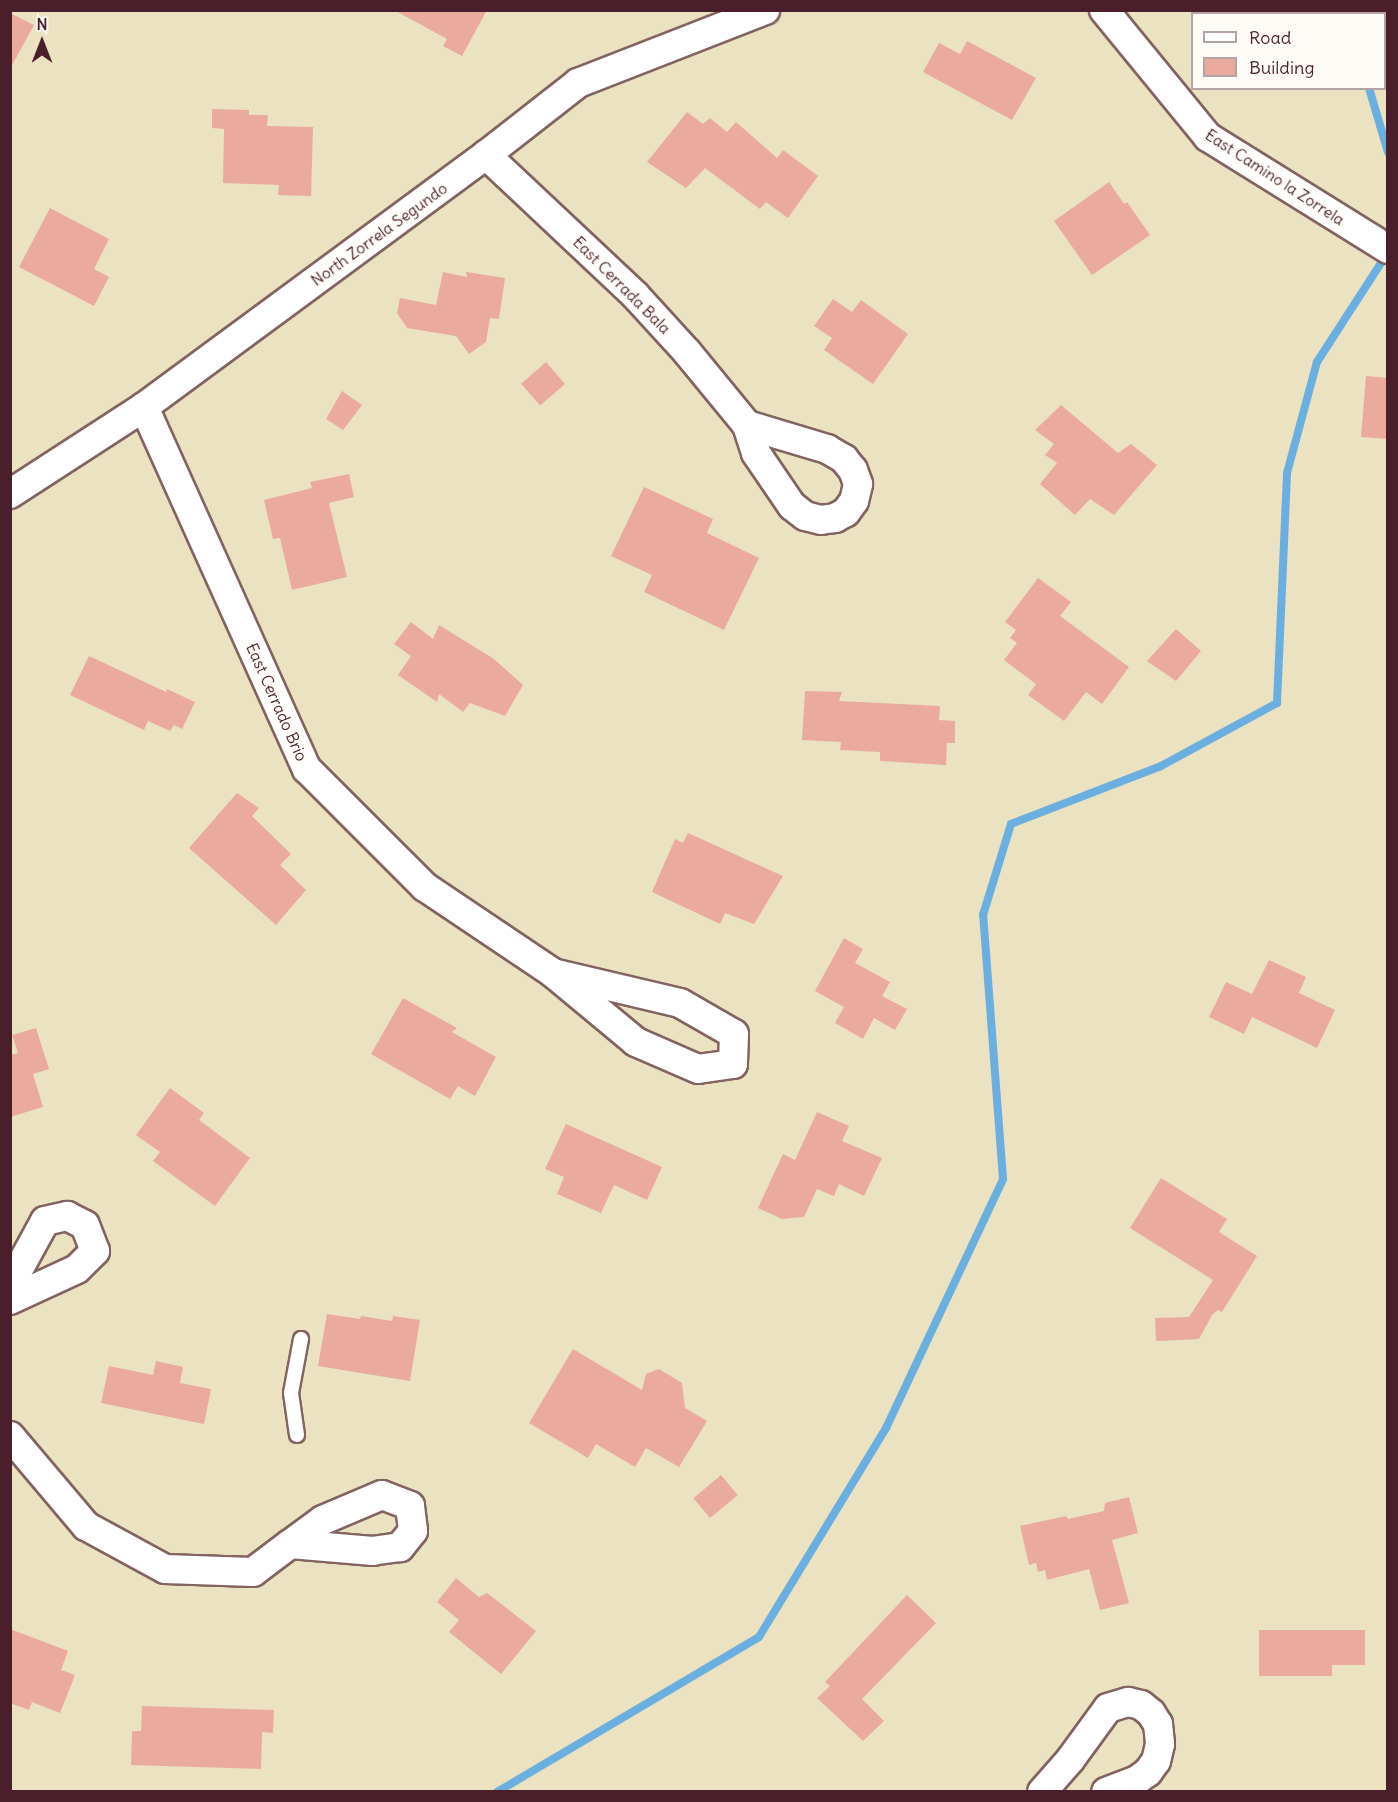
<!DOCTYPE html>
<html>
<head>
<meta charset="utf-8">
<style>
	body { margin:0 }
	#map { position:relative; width:1398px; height:1802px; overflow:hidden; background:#ebe2c2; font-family:Delius,sans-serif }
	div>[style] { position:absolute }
	.stream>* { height:8px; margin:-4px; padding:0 4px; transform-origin:4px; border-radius:4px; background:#6bafe0 }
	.building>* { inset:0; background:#eaaa9e; transform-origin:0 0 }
	.roads { filter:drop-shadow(2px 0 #826360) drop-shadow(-2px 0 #826360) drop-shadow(0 2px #826360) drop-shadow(0 -2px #826360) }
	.lane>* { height:14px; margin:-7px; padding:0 7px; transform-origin:7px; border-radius:7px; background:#fff }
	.street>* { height:28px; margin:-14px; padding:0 14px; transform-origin:14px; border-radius:14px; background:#fff }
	span { translate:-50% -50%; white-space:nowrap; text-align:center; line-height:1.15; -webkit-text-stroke:4.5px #fdfcf7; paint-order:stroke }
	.street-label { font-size:16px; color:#4a1f2b }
	.frame { position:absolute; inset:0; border:12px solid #4a1f2b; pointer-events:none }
	.legend { position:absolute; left:1191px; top:12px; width:195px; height:78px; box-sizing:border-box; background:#fdfcf7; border:2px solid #b5a4a5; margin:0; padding:8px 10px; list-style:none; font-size:18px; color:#4a1f2b }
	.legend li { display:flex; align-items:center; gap:12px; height:30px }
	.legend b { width:30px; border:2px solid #b5a4a5 }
	.north { position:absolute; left:12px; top:12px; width:60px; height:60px; -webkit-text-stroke:4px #fdfcf7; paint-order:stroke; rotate:0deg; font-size:16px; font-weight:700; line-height:24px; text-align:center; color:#4a1f2b }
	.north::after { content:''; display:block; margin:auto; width:21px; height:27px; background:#4a1f2b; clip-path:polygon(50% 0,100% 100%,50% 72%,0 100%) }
</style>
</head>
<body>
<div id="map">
	<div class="stream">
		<div style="left:1353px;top:14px;width:4px;rotate:-63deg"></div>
		<div style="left:1369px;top:88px;width:67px;rotate:73.5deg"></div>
		<div style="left:497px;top:1792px;width:304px;rotate:-30.6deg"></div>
		<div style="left:759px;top:1637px;width:245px;rotate:-58.7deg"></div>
		<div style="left:886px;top:1428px;width:275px;rotate:-64.8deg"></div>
		<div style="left:1003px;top:1179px;width:265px;rotate:-94.3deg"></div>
		<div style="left:983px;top:915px;width:95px;rotate:-72.9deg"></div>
		<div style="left:1011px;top:824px;width:161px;rotate:-21.1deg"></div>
		<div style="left:1161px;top:766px;width:132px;rotate:-28.5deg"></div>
		<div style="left:1277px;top:703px;width:230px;rotate:-87.5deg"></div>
		<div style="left:1287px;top:473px;width:115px;rotate:-74.9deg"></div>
		<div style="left:1317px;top:362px;width:129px;rotate:-57.1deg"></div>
	</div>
	<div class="building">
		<div style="clip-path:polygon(394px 10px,487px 10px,462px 56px,443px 46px,447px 39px)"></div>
		<div style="clip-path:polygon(10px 13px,34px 25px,10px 69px)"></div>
		<div style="clip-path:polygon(967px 41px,1036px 78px,1012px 120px,923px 72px,939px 43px,960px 54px)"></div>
		<div style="clip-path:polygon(212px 109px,249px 110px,249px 115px,268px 115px,267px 126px,313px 127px,311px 196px,278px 195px,279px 185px,223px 183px,224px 129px,212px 128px)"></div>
		<div style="clip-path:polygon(687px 112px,703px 124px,710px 118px,727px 132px,736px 122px,777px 158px,783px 150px,818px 176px,788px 218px,766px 202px,760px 209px,705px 168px,686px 188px,647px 162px)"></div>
		<div style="clip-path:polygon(1109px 182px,1124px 204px,1127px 202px,1150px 235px,1092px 275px,1054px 221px)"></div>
		<div style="clip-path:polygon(50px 208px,109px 239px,94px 269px,109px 277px,94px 306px,19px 267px)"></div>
		<div style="clip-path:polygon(443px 272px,467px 277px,466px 272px,505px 278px,499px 319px,490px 318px,486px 342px,469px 354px,456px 336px,407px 328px,397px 313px,400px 298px,436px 305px)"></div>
		<div style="clip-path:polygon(833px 299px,852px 312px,861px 300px,908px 334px,873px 384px,824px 350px,832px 338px,814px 326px)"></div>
		<div style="left:546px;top:362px;width:29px;height:33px;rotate:49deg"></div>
		<div style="clip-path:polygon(1366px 376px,1388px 378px,1388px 439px,1361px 437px)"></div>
		<div style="clip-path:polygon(342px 391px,362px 405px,343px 430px,326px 419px)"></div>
		<div style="clip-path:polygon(1061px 405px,1118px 453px,1131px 444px,1157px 465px,1114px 515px,1090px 499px,1075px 515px,1040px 484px,1057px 463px,1045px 455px,1054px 444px,1035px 430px)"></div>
		<div style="clip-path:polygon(349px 474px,354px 497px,329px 503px,347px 577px,292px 590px,280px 538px,273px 539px,264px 500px,312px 488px,310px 482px)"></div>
		<div style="clip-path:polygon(644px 487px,713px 519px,707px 533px,759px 558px,724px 630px,644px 592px,652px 575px,611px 556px)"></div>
		<div style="clip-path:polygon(1038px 578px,1071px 602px,1060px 616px,1129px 667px,1102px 704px,1086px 692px,1064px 721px,1028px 695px,1036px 684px,1004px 660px,1017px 643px,1010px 638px,1016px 630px,1005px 622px)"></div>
		<div style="clip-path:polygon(411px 622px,433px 639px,439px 625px,494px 659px,523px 685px,505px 716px,470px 703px,463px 712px,439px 694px,437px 702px,398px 675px,411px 656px,394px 644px)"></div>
		<div style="clip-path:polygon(1176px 629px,1201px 651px,1176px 681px,1147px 661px)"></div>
		<div style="clip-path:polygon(89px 656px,166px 692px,167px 689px,195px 702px,182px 729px,174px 725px,170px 731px,148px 721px,144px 730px,70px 695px)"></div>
		<div style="clip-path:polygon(805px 691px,842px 692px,839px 701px,940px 706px,939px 720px,955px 721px,955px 743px,947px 743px,946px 765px,880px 761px,880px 752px,840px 750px,841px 742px,802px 740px)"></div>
		<div style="clip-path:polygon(237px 793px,259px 808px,252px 816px,291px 854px,280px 865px,306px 890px,276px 925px,189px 848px)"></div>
		<div style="clip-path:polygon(688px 833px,783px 876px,754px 924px,725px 913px,720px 924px,652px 892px,675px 839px,683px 843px)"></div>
		<div style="clip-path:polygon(844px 938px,863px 949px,855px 963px,890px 982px,882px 996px,907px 1009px,895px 1030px,874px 1018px,863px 1039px,835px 1023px,844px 1007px,815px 991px)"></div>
		<div style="clip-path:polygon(1269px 960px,1306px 977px,1299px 993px,1335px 1010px,1317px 1048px,1252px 1017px,1244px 1034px,1209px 1017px,1226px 982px,1252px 994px)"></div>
		<div style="clip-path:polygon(403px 998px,457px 1028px,452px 1032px,496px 1057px,475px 1096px,458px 1086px,450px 1099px,371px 1054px)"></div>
		<div style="clip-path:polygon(36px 1028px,49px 1069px,33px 1074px,43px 1107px,10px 1117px,10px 1055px,18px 1053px,12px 1035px)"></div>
		<div style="clip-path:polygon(170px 1088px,204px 1113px,199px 1120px,250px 1158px,215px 1206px,153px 1161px,160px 1152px,136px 1135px)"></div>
		<div style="clip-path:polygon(817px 1112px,849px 1126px,842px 1141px,882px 1158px,864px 1196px,839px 1184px,834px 1196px,817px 1189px,804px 1217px,782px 1219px,758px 1208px,783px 1154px,795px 1160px)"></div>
		<div style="clip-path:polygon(566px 1124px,662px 1167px,647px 1200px,614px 1185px,601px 1213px,557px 1194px,564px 1177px,545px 1169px)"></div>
		<div style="clip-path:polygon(1161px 1178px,1227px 1219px,1219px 1232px,1257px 1256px,1222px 1312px,1218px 1310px,1212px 1315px,1199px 1339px,1156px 1341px,1155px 1318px,1189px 1317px,1213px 1280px,1130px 1228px)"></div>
		<div style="clip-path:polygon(327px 1314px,360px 1319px,361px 1316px,392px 1321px,393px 1316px,420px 1320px,410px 1381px,318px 1366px)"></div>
		<div style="clip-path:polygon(573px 1349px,642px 1390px,646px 1374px,659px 1369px,682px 1383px,685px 1408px,707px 1421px,679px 1467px,646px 1448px,635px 1467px,596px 1444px,588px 1458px,529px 1423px)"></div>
		<div style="clip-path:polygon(156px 1361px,183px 1367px,180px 1383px,211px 1389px,204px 1424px,101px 1403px,109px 1366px,153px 1375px)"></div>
		<div style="left:721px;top:1475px;width:26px;height:36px;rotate:50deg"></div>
		<div style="clip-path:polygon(1129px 1497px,1138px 1533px,1112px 1540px,1129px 1603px,1100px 1610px,1089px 1569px,1047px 1580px,1045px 1570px,1038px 1572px,1036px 1563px,1029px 1565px,1020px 1526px,1066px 1516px,1068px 1519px,1104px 1511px,1105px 1503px)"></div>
		<div style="clip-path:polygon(456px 1578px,479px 1597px,487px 1593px,536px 1631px,501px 1674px,449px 1632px,459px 1620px,437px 1602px)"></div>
		<div style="clip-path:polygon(907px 1595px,936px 1623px,862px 1699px,884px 1721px,863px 1741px,817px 1698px,830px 1686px,825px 1682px)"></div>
		<div style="clip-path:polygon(10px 1629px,68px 1651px,61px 1670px,75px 1675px,60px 1713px,32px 1702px,29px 1710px,10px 1703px)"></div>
		<div style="clip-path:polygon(1259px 1630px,1365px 1630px,1365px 1665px,1332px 1665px,1332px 1676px,1259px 1676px)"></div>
		<div style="clip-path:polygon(142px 1706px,274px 1710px,273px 1733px,262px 1732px,261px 1769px,131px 1765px,132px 1731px,141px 1731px)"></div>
	</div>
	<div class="roads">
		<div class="lane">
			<div style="left:297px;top:1435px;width:42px;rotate:-98.1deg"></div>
			<div style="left:291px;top:1393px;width:55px;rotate:-79.5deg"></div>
		</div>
		<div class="street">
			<div style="left:1104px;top:10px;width:164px;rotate:50.7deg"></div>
			<div style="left:1208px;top:137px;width:212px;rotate:31.9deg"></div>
			<div style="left:486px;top:155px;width:204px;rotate:43.2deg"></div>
			<div style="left:635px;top:295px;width:77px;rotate:47.6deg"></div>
			<div style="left:687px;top:352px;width:94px;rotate:50.6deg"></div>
			<div style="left:747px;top:425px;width:84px;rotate:16.7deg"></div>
			<div style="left:827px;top:449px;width:20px;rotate:30deg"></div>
			<div style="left:844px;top:459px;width:14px;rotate:51deg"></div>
			<div style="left:853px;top:470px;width:15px;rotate:70deg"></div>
			<div style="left:858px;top:484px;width:17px;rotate:103deg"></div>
			<div style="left:854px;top:501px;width:14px;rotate:126deg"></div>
			<div style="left:846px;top:512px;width:13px;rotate:151deg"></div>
			<div style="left:835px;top:518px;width:14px;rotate:172deg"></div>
			<div style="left:821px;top:520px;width:16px;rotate:-166deg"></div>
			<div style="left:805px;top:516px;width:16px;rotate:-142deg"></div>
			<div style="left:792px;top:506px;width:64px;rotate:-124.2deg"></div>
			<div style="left:756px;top:453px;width:29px;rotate:-108deg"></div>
			<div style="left:144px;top:407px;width:397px;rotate:65.8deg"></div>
			<div style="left:307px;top:769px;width:167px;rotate:45deg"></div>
			<div style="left:425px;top:887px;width:154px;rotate:33.9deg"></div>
			<div style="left:553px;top:973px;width:130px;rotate:13.3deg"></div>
			<div style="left:680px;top:1003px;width:62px;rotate:29.9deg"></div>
			<div style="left:734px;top:1034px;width:30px;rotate:92deg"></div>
			<div style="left:733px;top:1064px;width:35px;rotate:172deg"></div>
			<div style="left:698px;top:1069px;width:68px;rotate:-156.5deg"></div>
			<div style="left:636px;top:1042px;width:108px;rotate:-140.3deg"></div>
			<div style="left:10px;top:494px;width:160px;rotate:-33deg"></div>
			<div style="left:144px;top:407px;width:425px;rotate:-36.4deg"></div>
			<div style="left:486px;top:155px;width:117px;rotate:-38deg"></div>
			<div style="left:578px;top:83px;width:201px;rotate:-21.3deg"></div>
			<div style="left:10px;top:1285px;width:73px;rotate:-61.3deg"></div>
			<div style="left:45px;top:1221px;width:23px;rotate:-13deg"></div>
			<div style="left:67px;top:1216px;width:20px;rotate:27deg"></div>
			<div style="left:85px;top:1225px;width:28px;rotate:69deg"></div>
			<div style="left:95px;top:1251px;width:25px;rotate:135deg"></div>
			<div style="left:77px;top:1269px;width:74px;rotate:155.2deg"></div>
			<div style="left:10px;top:1436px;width:118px;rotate:49.8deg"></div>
			<div style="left:86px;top:1526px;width:90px;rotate:28.6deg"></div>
			<div style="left:165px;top:1569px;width:88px;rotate:2deg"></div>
			<div style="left:253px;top:1572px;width:46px;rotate:-37.1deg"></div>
			<div style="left:290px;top:1544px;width:41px;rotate:-36deg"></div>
			<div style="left:323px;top:1520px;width:64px;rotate:-23deg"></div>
			<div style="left:382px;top:1495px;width:30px;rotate:21deg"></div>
			<div style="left:410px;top:1506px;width:25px;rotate:83deg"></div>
			<div style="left:413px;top:1531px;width:21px;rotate:129deg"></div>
			<div style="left:400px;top:1547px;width:27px;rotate:172deg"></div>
			<div style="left:373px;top:1551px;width:83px;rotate:-175.2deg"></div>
			<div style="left:1042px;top:1792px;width:43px;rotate:-48.8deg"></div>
			<div style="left:1070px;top:1760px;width:64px;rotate:-53.8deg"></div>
			<div style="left:1108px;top:1708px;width:21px;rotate:-17deg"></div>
			<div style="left:1128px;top:1702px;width:13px;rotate:13deg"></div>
			<div style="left:1141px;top:1705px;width:13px;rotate:39deg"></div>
			<div style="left:1151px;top:1713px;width:13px;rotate:58deg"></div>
			<div style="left:1158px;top:1724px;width:20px;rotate:84deg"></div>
			<div style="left:1160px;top:1744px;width:17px;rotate:103deg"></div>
			<div style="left:1156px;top:1761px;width:14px;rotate:126deg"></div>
			<div style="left:1148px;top:1772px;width:14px;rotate:144deg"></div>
			<div style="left:1137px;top:1780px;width:33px;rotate:159deg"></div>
		</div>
	</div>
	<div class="street-label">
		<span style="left:1275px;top:177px;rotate:33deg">East Camino la Zorrela</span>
		<span style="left:379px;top:234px;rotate:-36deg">North Zorrela Segundo</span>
		<span style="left:622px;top:285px;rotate:45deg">East Cerrada Bala</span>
		<span style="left:277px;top:702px;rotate:66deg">East Cerrado Brio</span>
	</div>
	<div class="frame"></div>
	<ul class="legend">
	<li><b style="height:8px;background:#fff"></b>Road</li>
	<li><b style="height:16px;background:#eaaa9e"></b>Building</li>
	</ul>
	<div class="north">N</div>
</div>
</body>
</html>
